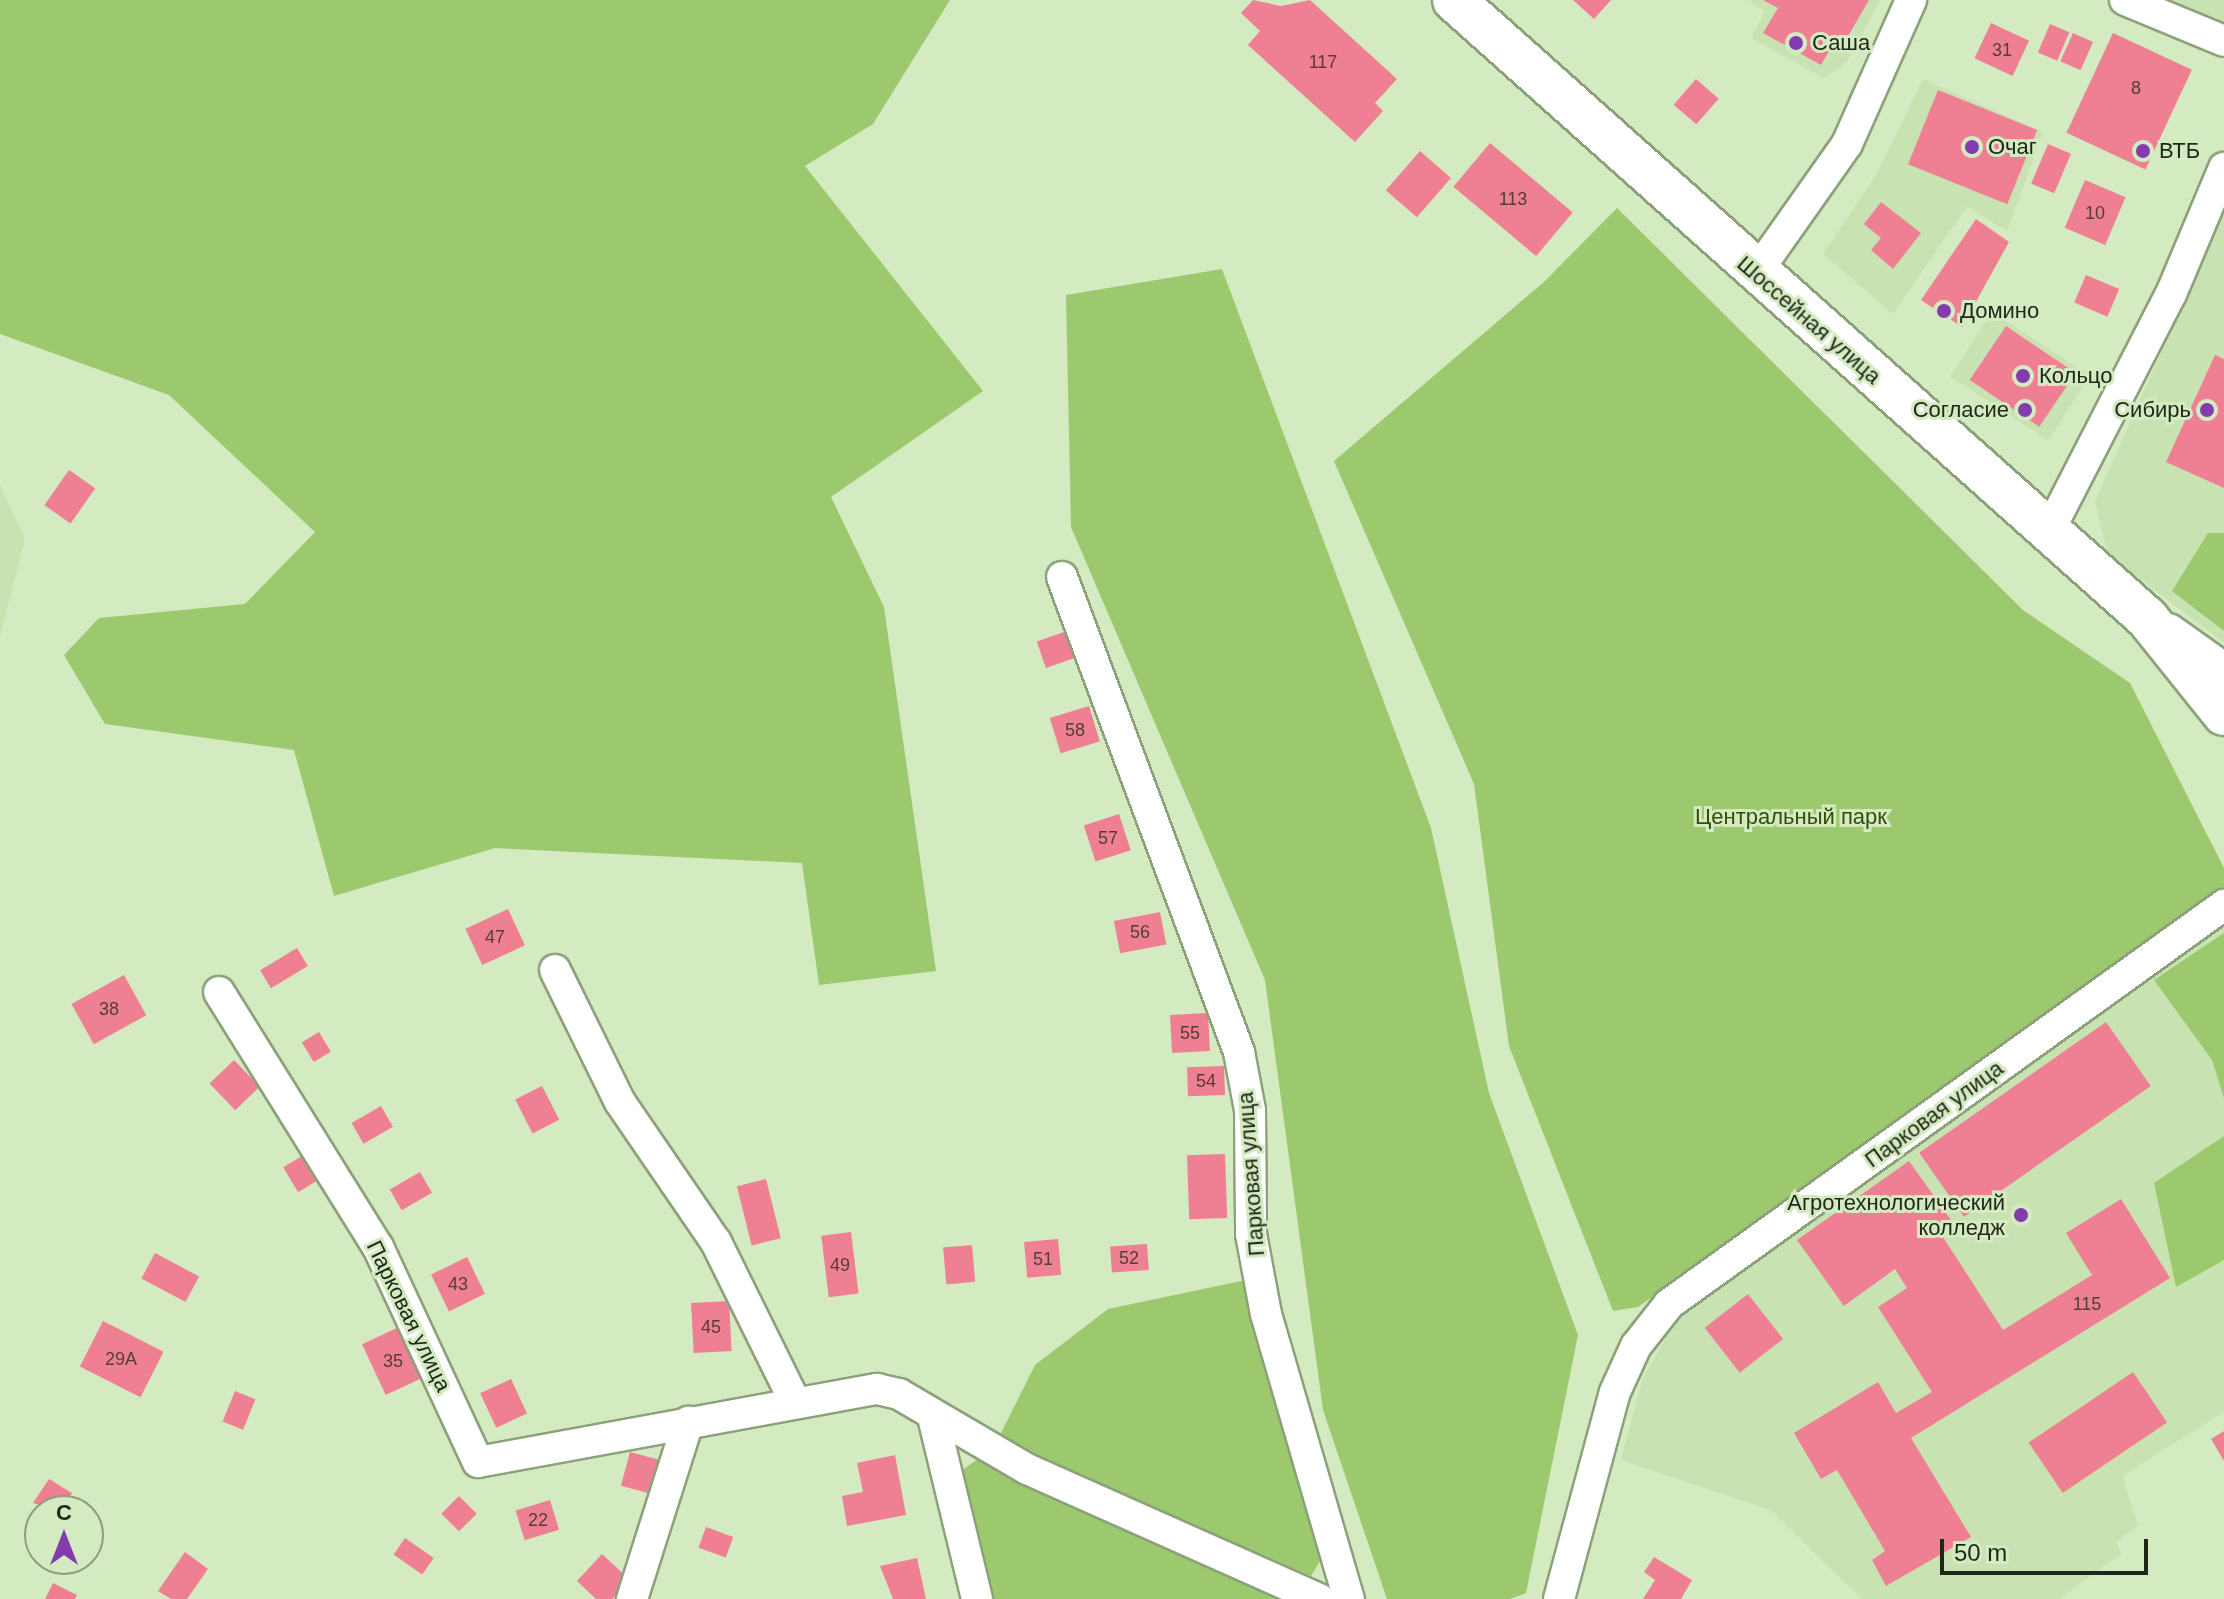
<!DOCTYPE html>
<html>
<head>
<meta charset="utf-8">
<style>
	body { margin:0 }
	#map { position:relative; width:2224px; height:1599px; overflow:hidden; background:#d4eac1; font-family:Arial,sans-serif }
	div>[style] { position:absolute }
	.built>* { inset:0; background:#c9e2b2; transform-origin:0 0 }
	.green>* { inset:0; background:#9cc96d }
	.building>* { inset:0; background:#ef8093; transform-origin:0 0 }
	.roads { filter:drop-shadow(2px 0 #8ca17a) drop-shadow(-2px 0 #8ca17a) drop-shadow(0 2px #8ca17a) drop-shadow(0 -2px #8ca17a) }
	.minor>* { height:30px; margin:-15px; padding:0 15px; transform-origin:15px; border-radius:15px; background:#fff }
	.tertiary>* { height:38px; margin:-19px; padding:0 19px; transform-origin:19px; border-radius:19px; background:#fff }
	.secondary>* { height:42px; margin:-21px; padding:0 21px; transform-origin:21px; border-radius:21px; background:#fff }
	.dots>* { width:22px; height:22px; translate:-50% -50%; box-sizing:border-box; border:4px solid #d4eac1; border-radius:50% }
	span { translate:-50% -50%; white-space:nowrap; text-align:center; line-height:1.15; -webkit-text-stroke:6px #d4eac1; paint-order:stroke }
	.number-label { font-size:18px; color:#533d37 }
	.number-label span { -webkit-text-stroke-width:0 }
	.poi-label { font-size:22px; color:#1f2718 }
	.left { translate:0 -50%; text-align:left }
	.right { translate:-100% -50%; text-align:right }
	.street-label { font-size:22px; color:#1f2718 }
	.park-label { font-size:22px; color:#314e06 }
	.north { position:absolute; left:24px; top:1495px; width:80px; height:80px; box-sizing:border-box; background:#d4eac1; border:2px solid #8c9c7d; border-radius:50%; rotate:0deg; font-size:22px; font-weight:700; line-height:32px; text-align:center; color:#1f2718 }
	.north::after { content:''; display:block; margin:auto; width:28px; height:36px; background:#833bad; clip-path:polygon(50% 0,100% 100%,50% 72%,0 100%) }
	.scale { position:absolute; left:1940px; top:1539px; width:208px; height:36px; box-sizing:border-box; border:4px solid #1f2718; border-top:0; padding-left:10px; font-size:24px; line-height:28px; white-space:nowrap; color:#1f2718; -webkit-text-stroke:6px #d4eac1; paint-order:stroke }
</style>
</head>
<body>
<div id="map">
	<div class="built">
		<div style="clip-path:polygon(1749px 0,1880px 0,1846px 63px,1824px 78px,1751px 38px,1765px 12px)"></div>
		<div style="clip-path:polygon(2150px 0,2224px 0,2224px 31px)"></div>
		<div style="clip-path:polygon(1923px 79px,2043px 132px,2007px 231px,1967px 206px,1893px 314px,1823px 254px,1876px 175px)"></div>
		<div style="clip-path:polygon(2224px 211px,2224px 643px,2108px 555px,2095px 501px)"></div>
		<div style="left:1992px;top:312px;width:117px;height:77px;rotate:33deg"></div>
		<div style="clip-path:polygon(0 485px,25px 539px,0 636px)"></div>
		<div style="clip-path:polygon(2224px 925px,2224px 1412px,2122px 1476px,2138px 1526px,2116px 1542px,2121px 1554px,2059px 1599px,1862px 1599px,1771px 1510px,1621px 1460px,1642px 1380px,1674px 1323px,1963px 1106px)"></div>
	</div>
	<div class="green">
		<div style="clip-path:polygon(0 0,950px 0,873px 124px,805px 166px,983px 391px,831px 497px,884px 607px,936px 971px,819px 985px,802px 863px,495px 848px,334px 896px,294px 750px,105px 724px,64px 655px,99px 618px,245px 604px,315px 532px,169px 395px,0 334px)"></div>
		<div style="clip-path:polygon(1617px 208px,2023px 610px,2130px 683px,2224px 868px,2224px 894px,1638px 1307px,1613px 1311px,1509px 1046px,1474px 784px,1334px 461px,1544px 282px)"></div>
		<div style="clip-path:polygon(1222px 269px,1431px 828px,1489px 1093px,1578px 1335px,1526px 1593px,1510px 1599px,1387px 1599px,1323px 1410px,1265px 980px,1071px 527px,1066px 295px)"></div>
		<div style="clip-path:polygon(2208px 533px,2224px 533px,2224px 631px,2172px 591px)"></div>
		<div style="clip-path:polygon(2224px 933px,2224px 1098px,2212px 1060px,2154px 980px)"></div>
		<div style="clip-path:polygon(2224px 1136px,2224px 1260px,2176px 1287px,2154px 1183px)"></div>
		<div style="clip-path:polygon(1251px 1279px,1270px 1387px,1328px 1548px,1311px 1576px,997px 1441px,1035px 1365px,1108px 1309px)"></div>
		<div style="clip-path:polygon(982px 1456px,1292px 1599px,986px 1599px,958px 1473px)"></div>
	</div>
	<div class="building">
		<div style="clip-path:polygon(1253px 0,1281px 6px,1310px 0,1397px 79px,1375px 103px,1383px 111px,1355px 142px,1248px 45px,1260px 31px,1241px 13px)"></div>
		<div style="clip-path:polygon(1573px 0,1611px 0,1594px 19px)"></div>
		<div style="clip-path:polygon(1763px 0,1869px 0,1843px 45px,1835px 41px,1821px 65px,1763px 33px,1778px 8px)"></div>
		<div style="left:1991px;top:23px;width:42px;height:39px;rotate:25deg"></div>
		<div style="left:2050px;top:24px;width:21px;height:31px;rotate:23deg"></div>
		<div style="left:2073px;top:33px;width:22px;height:31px;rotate:24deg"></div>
		<div style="left:2113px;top:33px;width:87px;height:110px;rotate:25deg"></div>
		<div style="left:1696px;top:79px;width:30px;height:34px;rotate:41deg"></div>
		<div style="left:1938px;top:90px;width:107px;height:80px;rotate:22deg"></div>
		<div style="left:1490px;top:143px;width:108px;height:57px;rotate:40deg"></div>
		<div style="left:2048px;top:144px;width:25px;height:43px;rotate:23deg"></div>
		<div style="left:1420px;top:151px;width:41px;height:52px;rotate:41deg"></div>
		<div style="left:2085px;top:180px;width:44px;height:52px;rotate:23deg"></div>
		<div style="clip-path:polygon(1881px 202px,1921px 233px,1893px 269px,1871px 250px,1881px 238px,1864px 224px)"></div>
		<div style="clip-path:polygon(1976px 219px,2009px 242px,1962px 327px,1921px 300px)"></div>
		<div style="left:2086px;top:275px;width:36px;height:30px;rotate:23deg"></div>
		<div style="left:2006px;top:326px;width:84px;height:65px;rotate:34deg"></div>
		<div style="clip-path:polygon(2215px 355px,2224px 359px,2224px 488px,2166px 462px)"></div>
		<div style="left:69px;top:470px;width:32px;height:43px;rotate:35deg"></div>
		<div style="left:1067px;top:631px;width:28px;height:32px;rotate:71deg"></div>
		<div style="left:1089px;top:706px;width:37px;height:41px;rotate:73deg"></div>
		<div style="left:1119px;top:814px;width:38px;height:37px;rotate:72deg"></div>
		<div style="left:508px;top:909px;width:40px;height:47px;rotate:65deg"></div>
		<div style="left:1160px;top:912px;width:33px;height:47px;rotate:79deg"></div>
		<div style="left:297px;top:948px;width:21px;height:43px;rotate:59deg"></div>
		<div style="left:124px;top:975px;width:46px;height:60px;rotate:61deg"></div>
		<div style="left:1208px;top:1013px;width:38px;height:38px;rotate:87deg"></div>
		<div style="left:2106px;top:1022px;width:78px;height:228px;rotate:55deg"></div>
		<div style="left:319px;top:1032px;width:23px;height:20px;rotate:59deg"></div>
		<div style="left:234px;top:1060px;width:37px;height:34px;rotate:46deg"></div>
		<div style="left:1224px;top:1066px;width:29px;height:37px;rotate:88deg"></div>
		<div style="left:542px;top:1086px;width:38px;height:30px;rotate:63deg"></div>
		<div style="left:381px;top:1106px;width:24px;height:34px;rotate:60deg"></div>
		<div style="left:1225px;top:1154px;width:64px;height:38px;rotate:88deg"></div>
		<div style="left:302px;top:1156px;width:29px;height:22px;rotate:59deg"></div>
		<div style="clip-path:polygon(1909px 1161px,1956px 1227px,1943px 1237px,2003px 1330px,2092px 1275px,2066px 1233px,2121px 1199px,2170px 1278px,1911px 1438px,1971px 1537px,1886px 1586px,1872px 1560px,1885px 1551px,1837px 1470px,1821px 1479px,1794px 1433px,1878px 1382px,1896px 1413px,1932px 1392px,1878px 1307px,1907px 1288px,1895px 1269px,1844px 1306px,1797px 1240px)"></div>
		<div style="left:420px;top:1172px;width:24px;height:35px;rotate:60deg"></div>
		<div style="left:766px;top:1179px;width:61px;height:30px;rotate:76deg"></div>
		<div style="left:851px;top:1232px;width:62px;height:30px;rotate:83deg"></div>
		<div style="left:1058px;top:1239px;width:36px;height:34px;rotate:85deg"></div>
		<div style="left:1147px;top:1244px;width:26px;height:37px;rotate:86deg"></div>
		<div style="left:972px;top:1245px;width:37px;height:29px;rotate:85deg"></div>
		<div style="left:155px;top:1253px;width:50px;height:29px;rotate:28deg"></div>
		<div style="left:467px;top:1257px;width:41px;height:40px;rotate:64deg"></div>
		<div style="left:1748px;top:1294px;width:57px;height:55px;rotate:52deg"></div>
		<div style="left:729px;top:1301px;width:50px;height:38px;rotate:87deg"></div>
		<div style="left:103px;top:1321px;width:68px;height:51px;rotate:27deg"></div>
		<div style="left:401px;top:1326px;width:56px;height:43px;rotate:65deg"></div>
		<div style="left:2133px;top:1372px;width:61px;height:126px;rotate:56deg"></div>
		<div style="left:511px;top:1379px;width:38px;height:34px;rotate:65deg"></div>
		<div style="left:235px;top:1391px;width:22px;height:33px;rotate:22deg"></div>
		<div style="clip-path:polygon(2224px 1431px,2224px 1461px,2211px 1439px)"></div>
		<div style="left:630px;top:1452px;width:31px;height:35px;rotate:15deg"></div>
		<div style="clip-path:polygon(895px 1455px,906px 1515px,847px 1526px,842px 1496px,863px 1492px,857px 1463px)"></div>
		<div style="clip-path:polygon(49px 1479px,72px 1493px,61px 1511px,33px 1503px)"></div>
		<div style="left:459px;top:1496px;width:25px;height:25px;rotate:45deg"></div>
		<div style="left:550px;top:1500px;width:31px;height:36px;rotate:73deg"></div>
		<div style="left:706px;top:1527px;width:29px;height:22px;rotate:20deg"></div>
		<div style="left:405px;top:1538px;width:35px;height:20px;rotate:35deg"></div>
		<div style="clip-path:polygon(185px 1552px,208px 1569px,187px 1599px,171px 1599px,158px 1591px)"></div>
		<div style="clip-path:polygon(602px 1554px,630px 1580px,612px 1599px,596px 1599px,577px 1581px)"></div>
		<div style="clip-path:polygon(1654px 1557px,1692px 1580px,1681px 1599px,1643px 1599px,1655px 1580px,1644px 1572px)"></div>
		<div style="clip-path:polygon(917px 1558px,926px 1599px,893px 1599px,880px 1566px)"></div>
		<div style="clip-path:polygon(53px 1583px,77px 1595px,75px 1599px,45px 1599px)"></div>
	</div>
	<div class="roads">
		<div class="minor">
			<div style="left:2125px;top:0;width:107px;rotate:22.5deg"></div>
			<div style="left:1756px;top:273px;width:158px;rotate:-54.8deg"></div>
			<div style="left:1847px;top:144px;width:158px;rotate:-66deg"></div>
			<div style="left:2049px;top:531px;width:267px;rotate:-62.8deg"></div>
			<div style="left:2171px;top:294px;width:137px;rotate:-67.2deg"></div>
			<div style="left:1062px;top:577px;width:507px;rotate:69.56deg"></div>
			<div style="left:1239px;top:1052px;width:59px;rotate:79.3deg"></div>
			<div style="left:1250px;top:1110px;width:124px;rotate:89.5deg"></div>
			<div style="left:1251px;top:1234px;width:81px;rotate:79.4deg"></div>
			<div style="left:1266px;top:1314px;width:297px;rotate:73.8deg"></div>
			<div style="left:555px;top:970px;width:147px;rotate:63.8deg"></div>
			<div style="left:620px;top:1102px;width:170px;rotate:55.6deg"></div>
			<div style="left:716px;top:1242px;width:178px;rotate:63.7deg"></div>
			<div style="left:219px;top:992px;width:301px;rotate:58.1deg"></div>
			<div style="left:378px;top:1247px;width:237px;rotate:65.1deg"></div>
			<div style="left:478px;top:1462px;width:406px;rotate:-10.4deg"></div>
			<div style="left:877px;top:1389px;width:23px;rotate:13deg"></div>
			<div style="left:899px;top:1394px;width:148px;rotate:30.4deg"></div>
			<div style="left:1027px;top:1469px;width:320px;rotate:24deg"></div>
			<div style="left:934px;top:1421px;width:183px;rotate:76.4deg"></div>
			<div style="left:632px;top:1599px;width:186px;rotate:-72.4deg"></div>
			<div style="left:1559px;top:1599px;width:214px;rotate:-74.9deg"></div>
			<div style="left:1615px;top:1392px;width:51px;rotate:-65.5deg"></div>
			<div style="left:1636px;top:1346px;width:53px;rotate:-51.8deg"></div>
			<div style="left:1669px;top:1304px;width:684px;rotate:-35.71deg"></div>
		</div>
		<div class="tertiary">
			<div style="left:2168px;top:633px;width:69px;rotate:35.5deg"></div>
		</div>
		<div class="secondary">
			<div style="left:1454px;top:0;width:929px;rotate:41.73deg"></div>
			<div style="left:2147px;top:618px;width:123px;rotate:51.3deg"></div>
		</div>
	</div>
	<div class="dots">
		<div style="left:1796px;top:43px;background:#833bad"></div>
		<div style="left:1972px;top:147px;background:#833bad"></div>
		<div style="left:2143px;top:151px;background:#833bad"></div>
		<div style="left:1944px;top:311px;background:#833bad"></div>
		<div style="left:2023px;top:376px;background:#833bad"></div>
		<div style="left:2025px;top:410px;background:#833bad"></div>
		<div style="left:2207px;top:410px;background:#833bad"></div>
		<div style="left:2021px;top:1215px;background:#833bad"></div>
	</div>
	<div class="number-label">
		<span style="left:2002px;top:50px">31</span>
		<span style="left:1323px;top:62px">117</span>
		<span style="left:2136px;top:88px">8</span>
		<span style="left:1513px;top:199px">113</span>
		<span style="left:2095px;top:213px">10</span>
		<span style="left:1075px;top:730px">58</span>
		<span style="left:1108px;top:838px">57</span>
		<span style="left:1140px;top:932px">56</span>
		<span style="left:495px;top:937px">47</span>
		<span style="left:109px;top:1009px">38</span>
		<span style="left:1190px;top:1033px">55</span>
		<span style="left:1206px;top:1081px">54</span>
		<span style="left:1129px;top:1258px">52</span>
		<span style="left:1043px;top:1259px">51</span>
		<span style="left:840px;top:1265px">49</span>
		<span style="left:458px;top:1284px">43</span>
		<span style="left:2087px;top:1304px">115</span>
		<span style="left:711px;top:1327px">45</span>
		<span style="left:121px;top:1359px">29А</span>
		<span style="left:393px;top:1361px">35</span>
		<span style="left:538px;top:1520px">22</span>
	</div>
	<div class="poi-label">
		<span class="left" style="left:1812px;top:43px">Саша</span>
		<span class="left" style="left:1988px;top:147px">Очаг</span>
		<span class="left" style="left:2159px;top:151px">ВТБ</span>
		<span class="left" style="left:1960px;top:311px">Домино</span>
		<span class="left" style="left:2039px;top:376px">Кольцо</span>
		<span class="right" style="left:2009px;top:410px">Согласие</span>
		<span class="right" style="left:2191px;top:410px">Сибирь</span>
		<span class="right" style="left:2005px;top:1215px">Агротехнологический<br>колледж</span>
	</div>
	<div class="street-label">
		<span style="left:1809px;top:320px;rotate:41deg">Шоссейная улица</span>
		<span style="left:1934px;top:1114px;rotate:-36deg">Парковая улица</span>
		<span style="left:1251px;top:1174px;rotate:-94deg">Парковая улица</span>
		<span style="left:409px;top:1316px;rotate:64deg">Парковая улица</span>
	</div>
	<div class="park-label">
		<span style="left:1791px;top:817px">Центральный парк</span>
	</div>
	<div class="north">С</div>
	<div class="scale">50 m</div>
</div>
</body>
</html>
